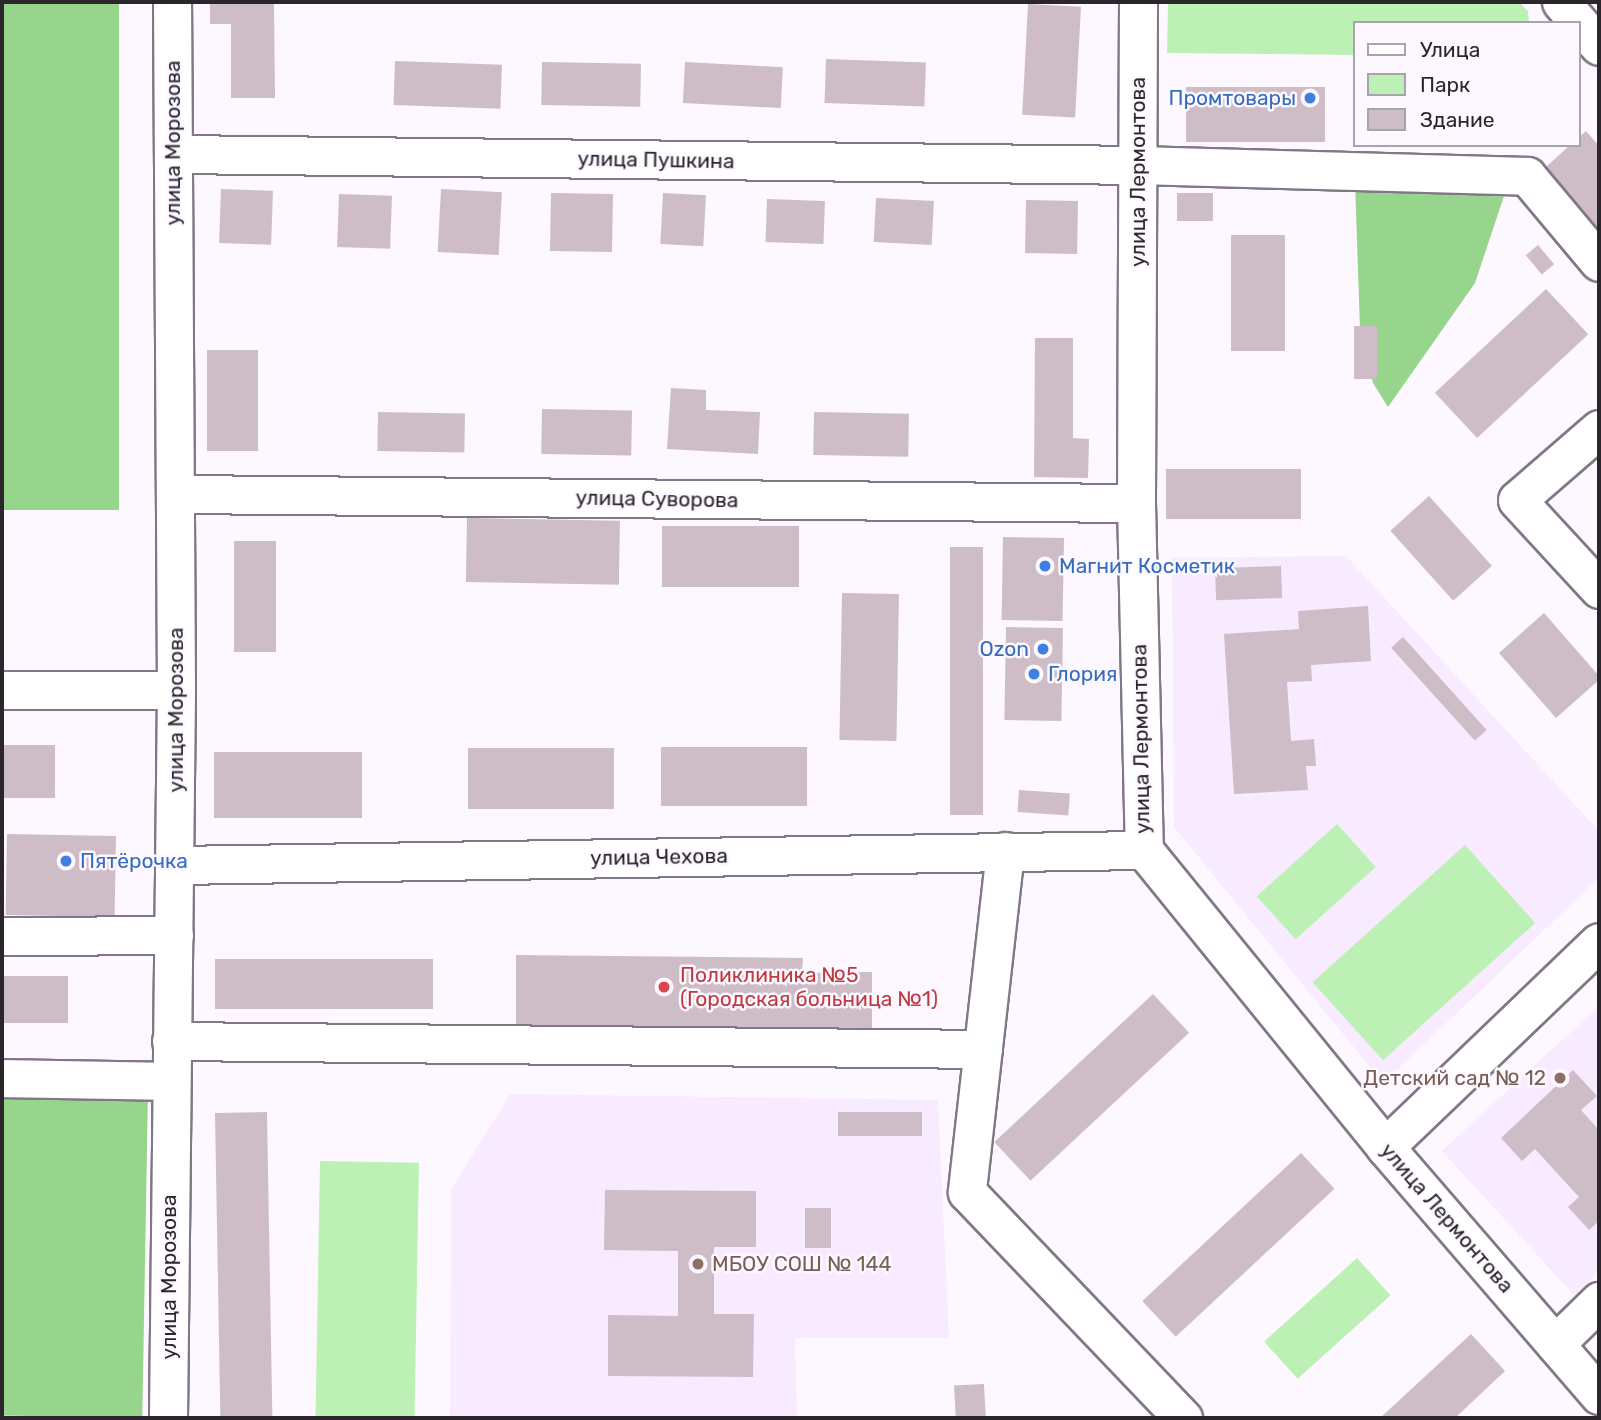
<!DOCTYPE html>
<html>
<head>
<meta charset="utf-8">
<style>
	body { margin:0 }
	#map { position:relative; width:1601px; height:1420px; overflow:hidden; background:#fdf8ff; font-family:Rubik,sans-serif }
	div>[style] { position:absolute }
	.education>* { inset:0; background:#f8ebff }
	.green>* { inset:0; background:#bcf0b4; transform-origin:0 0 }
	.forest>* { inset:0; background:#97d58d; transform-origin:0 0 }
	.building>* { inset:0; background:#cebcc7; transform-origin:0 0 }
	.roads { filter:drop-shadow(2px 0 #827786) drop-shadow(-2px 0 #827786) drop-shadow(0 2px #827786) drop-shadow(0 -2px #827786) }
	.minor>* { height:37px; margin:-18.5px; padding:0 18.5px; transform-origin:18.5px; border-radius:18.5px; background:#fff }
	.dots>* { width:19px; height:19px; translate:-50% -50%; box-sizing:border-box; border:4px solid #fdf8ff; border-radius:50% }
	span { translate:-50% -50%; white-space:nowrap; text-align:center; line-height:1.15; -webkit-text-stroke:5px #fdf8ff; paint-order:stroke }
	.shop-label { font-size:21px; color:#366cbe }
	.right { translate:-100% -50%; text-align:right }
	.left { translate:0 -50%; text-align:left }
	.street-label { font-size:21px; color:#2b262c }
	.health-label { font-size:21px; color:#be3a42 }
	.education-label { font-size:21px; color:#785e54 }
	.frame { position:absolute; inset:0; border:4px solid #2b262c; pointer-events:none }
	.legend { position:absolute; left:1353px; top:21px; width:228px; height:126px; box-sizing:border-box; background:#fdf8ff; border:2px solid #a9a4ab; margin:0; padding:9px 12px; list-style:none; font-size:21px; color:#2b262c }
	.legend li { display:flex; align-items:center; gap:14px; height:35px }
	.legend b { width:35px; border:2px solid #a9a4ab }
</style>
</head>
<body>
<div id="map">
	<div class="education">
		<div style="clip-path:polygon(1346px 556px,1599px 831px,1599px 878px,1383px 1083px,1174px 827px,1172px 558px)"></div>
		<div style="clip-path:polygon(1599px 1006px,1599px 1272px,1574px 1295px,1442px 1151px)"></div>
		<div style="clip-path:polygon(510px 1094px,938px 1100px,949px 1338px,795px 1338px,797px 1418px,450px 1418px,451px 1190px)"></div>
	</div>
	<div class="green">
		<div style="clip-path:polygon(1168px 2px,1519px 2px,1528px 11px,1529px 23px,1354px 23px,1354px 55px,1167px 53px)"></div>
		<div style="left:1337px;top:824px;width:58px;height:108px;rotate:48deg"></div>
		<div style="left:1465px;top:845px;width:105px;height:205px;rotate:48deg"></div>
		<div style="left:320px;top:1161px;width:99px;height:257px;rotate:1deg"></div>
		<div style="left:1357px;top:1258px;width:50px;height:125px;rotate:48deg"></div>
	</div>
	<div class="forest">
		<div style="left:2px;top:2px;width:117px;height:508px"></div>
		<div style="clip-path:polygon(1355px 182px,1507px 187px,1475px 283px,1388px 407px,1373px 383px,1360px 329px)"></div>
		<div style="left:148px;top:1090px;width:328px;height:146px;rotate:91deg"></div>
	</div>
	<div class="building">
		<div style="clip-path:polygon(210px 3px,274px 3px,275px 98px,231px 98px,231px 24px,210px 24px)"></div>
		<div style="left:1028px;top:4px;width:53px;height:111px;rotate:3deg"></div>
		<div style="left:826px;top:59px;width:100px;height:44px;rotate:2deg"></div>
		<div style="left:395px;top:61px;width:107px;height:44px;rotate:2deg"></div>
		<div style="left:542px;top:62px;width:99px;height:43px;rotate:1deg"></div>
		<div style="left:685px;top:62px;width:98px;height:41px;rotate:3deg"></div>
		<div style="left:1186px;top:87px;width:139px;height:55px"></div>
		<div style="clip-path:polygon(1586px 131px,1599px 146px,1599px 229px,1545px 168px,1570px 145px,1578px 145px,1578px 138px)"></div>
		<div style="left:221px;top:189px;width:52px;height:54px;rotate:2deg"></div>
		<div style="left:441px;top:189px;width:61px;height:63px;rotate:3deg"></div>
		<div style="left:551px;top:193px;width:62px;height:58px;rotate:1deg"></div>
		<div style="left:663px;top:193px;width:43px;height:51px;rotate:3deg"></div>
		<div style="left:1177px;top:193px;width:36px;height:28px"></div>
		<div style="left:339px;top:194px;width:53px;height:53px;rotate:2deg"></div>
		<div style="left:876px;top:198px;width:58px;height:44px;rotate:3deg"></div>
		<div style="left:767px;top:199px;width:58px;height:43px;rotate:2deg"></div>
		<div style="left:1026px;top:200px;width:52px;height:53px;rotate:1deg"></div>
		<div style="left:1231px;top:235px;width:54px;height:116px"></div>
		<div style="left:1538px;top:245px;width:25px;height:16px;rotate:50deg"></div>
		<div style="left:1546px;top:289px;width:62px;height:152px;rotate:47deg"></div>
		<div style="left:1354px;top:326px;width:23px;height:53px"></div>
		<div style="clip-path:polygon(1035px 338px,1073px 338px,1073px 438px,1089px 439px,1088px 478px,1034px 477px)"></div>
		<div style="left:207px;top:350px;width:51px;height:101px"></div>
		<div style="clip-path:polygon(671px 388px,706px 390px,706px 410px,760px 412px,758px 454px,667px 449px)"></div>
		<div style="left:542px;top:409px;width:90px;height:45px;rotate:1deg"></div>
		<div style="left:378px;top:412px;width:87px;height:39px;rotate:1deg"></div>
		<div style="left:814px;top:412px;width:95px;height:43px;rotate:1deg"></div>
		<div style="left:1166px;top:469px;width:135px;height:50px"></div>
		<div style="left:1429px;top:496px;width:94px;height:52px;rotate:48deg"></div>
		<div style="left:467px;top:518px;width:153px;height:64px;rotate:1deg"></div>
		<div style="left:662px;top:526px;width:137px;height:61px"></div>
		<div style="left:1003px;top:537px;width:61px;height:83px;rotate:1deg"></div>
		<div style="left:234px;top:541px;width:42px;height:111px"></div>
		<div style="left:950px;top:547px;width:33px;height:268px"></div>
		<div style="left:1281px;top:566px;width:32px;height:66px;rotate:88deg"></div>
		<div style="left:842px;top:593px;width:57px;height:147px;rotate:1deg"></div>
		<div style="clip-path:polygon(1368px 606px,1371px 661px,1311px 665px,1312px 681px,1287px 682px,1291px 741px,1314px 739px,1316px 766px,1306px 766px,1308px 790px,1234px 794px,1224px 634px,1299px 629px,1298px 611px)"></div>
		<div style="clip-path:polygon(1544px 613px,1599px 676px,1599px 680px,1556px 718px,1499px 653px)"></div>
		<div style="left:1006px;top:627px;width:57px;height:93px;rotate:1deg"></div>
		<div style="left:1403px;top:637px;width:125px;height:16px;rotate:48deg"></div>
		<div style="left:2px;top:745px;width:53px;height:53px"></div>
		<div style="left:661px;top:747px;width:146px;height:59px"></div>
		<div style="left:468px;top:748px;width:146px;height:61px"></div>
		<div style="left:214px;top:752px;width:148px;height:66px"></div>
		<div style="left:1019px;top:790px;width:51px;height:22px;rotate:4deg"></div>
		<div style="left:7px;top:834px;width:109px;height:81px;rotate:1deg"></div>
		<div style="clip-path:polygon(516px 955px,803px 958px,802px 973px,872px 972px,872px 1028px,516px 1026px)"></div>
		<div style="left:215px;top:959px;width:218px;height:50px"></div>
		<div style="left:2px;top:976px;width:66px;height:47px"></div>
		<div style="left:1153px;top:994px;width:53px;height:217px;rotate:47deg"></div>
		<div style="clip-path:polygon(1573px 1070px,1597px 1096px,1581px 1110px,1599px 1130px,1599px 1221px,1589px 1230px,1568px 1207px,1579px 1197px,1535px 1149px,1522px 1161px,1501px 1138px)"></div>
		<div style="left:267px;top:1112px;width:306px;height:52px;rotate:89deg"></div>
		<div style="left:922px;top:1112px;width:24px;height:84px;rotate:90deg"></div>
		<div style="left:1301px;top:1153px;width:49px;height:217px;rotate:47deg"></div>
		<div style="clip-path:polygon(605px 1190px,756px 1191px,756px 1247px,714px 1247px,714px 1314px,754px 1314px,753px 1377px,608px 1376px,608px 1315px,678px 1316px,678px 1251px,604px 1250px)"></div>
		<div style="left:805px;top:1208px;width:26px;height:40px"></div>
		<div style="clip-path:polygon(1471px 1334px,1505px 1371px,1455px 1418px,1380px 1418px)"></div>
		<div style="left:984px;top:1384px;width:34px;height:30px;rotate:87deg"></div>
	</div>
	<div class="roads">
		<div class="minor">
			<div style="left:1138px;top:2px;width:501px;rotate:90.23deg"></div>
			<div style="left:1136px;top:503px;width:347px;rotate:88.7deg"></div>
			<div style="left:1144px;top:850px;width:382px;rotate:50.9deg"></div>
			<div style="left:1385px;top:1147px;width:328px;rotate:49.2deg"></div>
			<div style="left:1561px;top:2px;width:58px;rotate:49.2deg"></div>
			<div style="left:173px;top:154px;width:965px;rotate:0.65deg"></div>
			<div style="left:1138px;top:165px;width:389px;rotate:1.6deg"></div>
			<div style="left:1527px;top:176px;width:112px;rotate:50.1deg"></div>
			<div style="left:1599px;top:429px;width:108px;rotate:139.1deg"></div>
			<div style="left:1517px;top:500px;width:121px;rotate:47.3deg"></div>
			<div style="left:177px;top:494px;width:959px;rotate:0.54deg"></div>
			<div style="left:2px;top:690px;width:174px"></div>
			<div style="left:1005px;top:851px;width:343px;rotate:96.4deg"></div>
			<div style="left:967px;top:1192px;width:313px;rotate:46.3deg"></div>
			<div style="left:175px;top:865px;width:969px;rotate:-0.89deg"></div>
			<div style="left:2px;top:936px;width:172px;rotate:-0.3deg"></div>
			<div style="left:171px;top:1041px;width:812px;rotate:0.56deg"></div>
			<div style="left:2px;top:1078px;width:169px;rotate:1deg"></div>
			<div style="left:1385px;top:1147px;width:296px;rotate:-43.8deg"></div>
			<div style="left:1555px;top:1344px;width:62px;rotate:-44.3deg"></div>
			<div style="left:168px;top:1418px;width:728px;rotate:-89.37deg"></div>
			<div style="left:176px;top:690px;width:688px;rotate:-90.33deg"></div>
		</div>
	</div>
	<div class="dots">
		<div style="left:1310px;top:98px;background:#3f7fe0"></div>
		<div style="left:1045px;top:566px;background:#3f7fe0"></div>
		<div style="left:1043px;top:649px;background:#3f7fe0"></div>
		<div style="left:1034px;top:674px;background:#3f7fe0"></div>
		<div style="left:66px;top:861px;background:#3f7fe0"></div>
		<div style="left:664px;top:987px;background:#e0444e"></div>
		<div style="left:1560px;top:1078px;background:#8d6e63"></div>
		<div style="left:698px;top:1264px;background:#8d6e63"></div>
	</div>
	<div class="shop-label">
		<span class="right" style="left:1296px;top:98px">Промтовары</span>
		<span class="left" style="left:1059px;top:566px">Магнит Косметик</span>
		<span class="right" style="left:1029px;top:649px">Ozon</span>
		<span class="left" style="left:1048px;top:674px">Глория</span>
		<span class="left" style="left:80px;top:861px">Пятёрочка</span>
	</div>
	<div class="street-label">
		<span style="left:173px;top:143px;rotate:-90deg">улица Морозова</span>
		<span style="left:656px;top:160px;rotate:1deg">улица Пушкина</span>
		<span style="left:1138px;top:172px;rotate:-90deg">улица Лермонтова</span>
		<span style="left:657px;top:499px;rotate:1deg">улица Суворова</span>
		<span style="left:176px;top:710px;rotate:-90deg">улица Морозова</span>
		<span style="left:1141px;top:739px;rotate:-91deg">улица Лермонтова</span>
		<span style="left:659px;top:857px;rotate:-1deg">улица Чехова</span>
		<span style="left:1447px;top:1218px;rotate:49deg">улица Лермонтова</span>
		<span style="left:169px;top:1277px;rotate:-90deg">улица Морозова</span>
	</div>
	<div class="health-label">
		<span class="left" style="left:680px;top:987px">Поликлиника №5<br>(Городская больница №1)</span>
	</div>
	<div class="education-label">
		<span class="right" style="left:1546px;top:1078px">Детский сад № 12</span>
		<span class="left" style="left:712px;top:1264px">МБОУ СОШ № 144</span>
	</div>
	<div class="frame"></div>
	<ul class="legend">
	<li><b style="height:9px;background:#fff"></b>Улица</li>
	<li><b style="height:19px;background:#bcf0b4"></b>Парк</li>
	<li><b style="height:19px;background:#cebcc7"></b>Здание</li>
	</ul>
</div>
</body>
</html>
